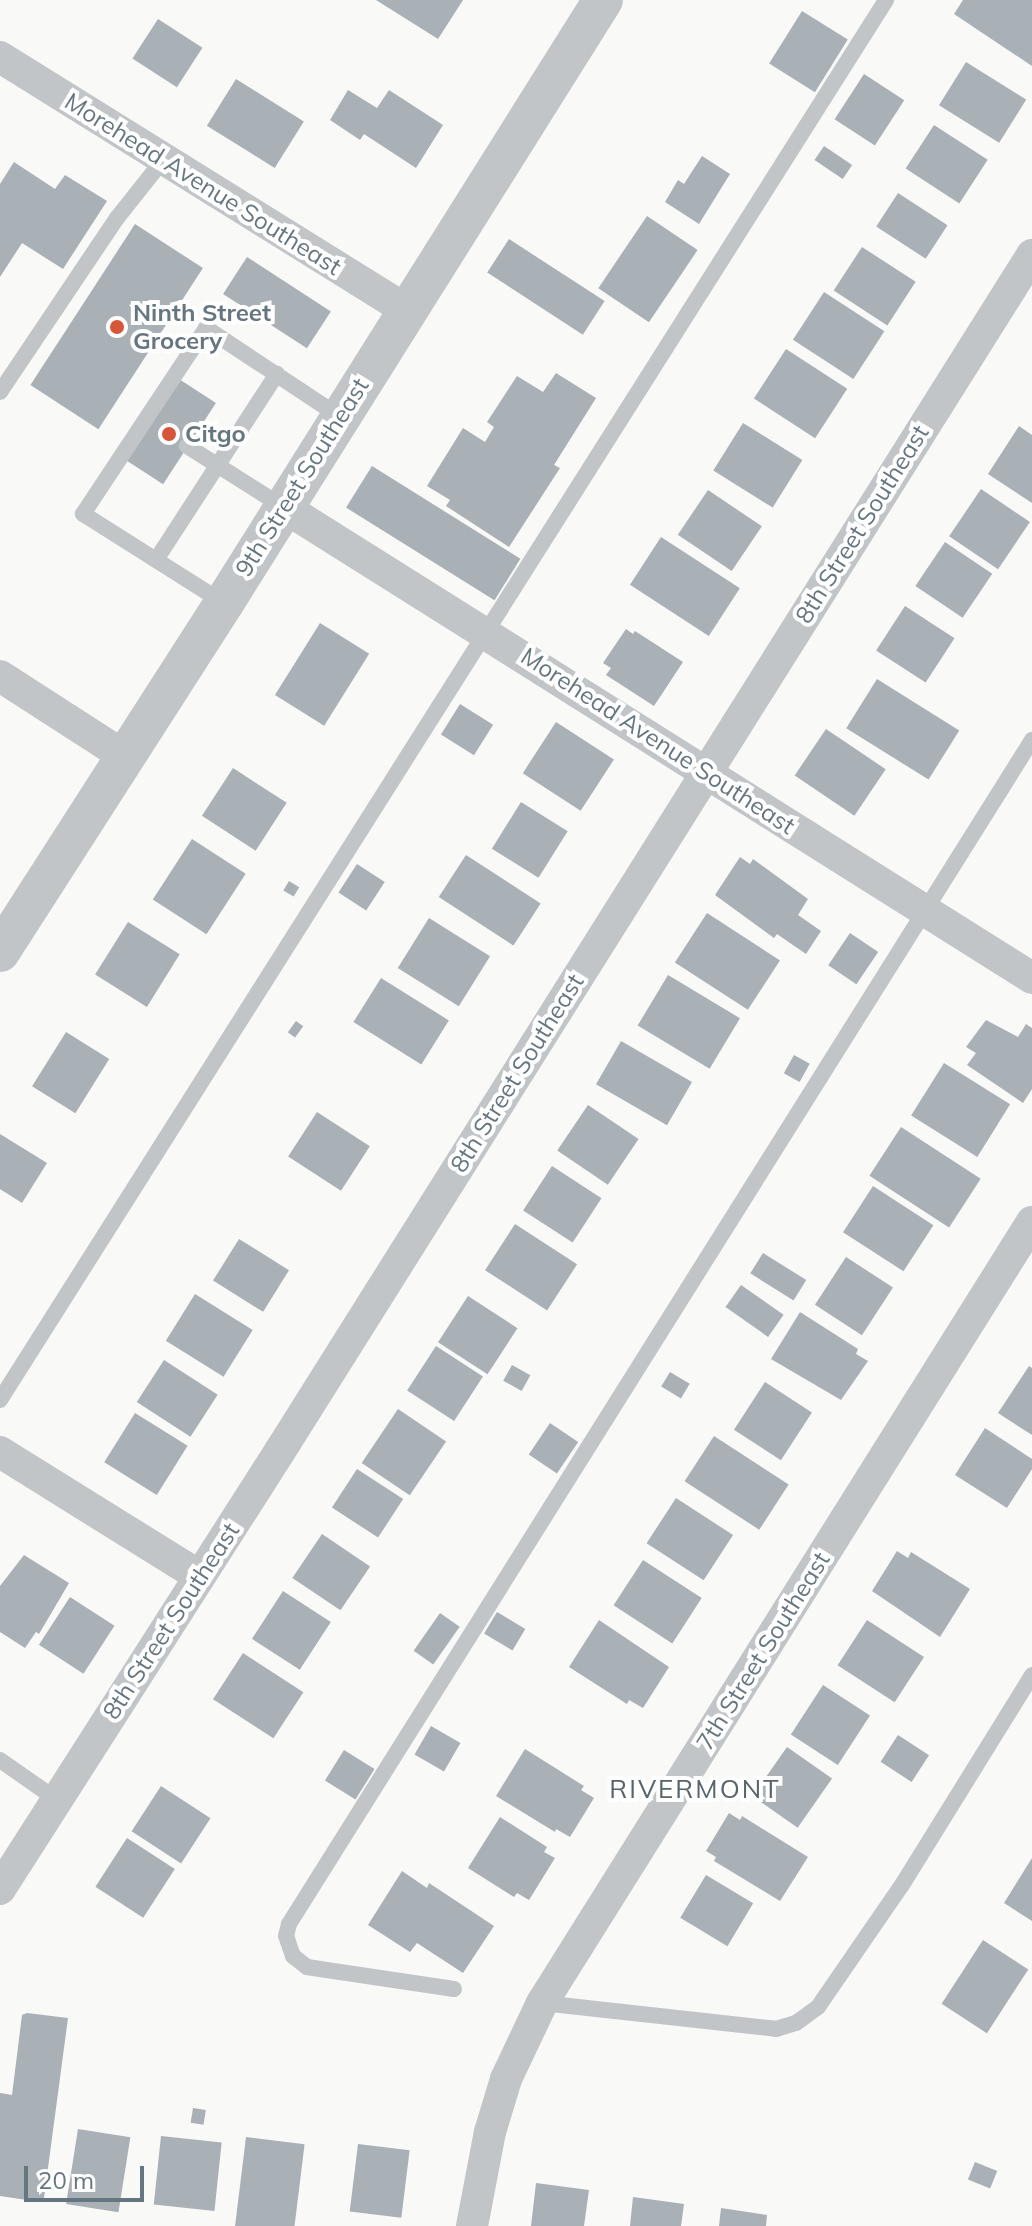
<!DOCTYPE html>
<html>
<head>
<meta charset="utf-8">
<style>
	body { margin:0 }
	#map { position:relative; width:1032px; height:2226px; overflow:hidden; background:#f9f9f7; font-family:Mulish,sans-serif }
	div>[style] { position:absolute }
	.building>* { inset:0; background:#a9b0b6; transform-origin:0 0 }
	.service>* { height:16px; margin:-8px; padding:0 8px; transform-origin:8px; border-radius:8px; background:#c1c5c8 }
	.minor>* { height:32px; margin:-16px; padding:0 16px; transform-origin:16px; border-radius:16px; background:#c1c5c8 }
	.tertiary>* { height:40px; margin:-20px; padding:0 20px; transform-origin:20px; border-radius:20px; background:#c1c5c8 }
	.dots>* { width:22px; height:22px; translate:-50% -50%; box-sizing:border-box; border:4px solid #fff; border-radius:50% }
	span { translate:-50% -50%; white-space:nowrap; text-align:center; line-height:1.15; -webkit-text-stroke:8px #fff; paint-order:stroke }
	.street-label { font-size:24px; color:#667680 }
	.poi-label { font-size:24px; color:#667680; font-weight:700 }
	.left { translate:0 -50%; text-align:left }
	.neighbourhood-label { font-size:26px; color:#58646c; letter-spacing:2px }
	.scale { position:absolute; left:24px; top:2166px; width:120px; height:36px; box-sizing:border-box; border:4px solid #667680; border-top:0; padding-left:10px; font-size:24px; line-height:28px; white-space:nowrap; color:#667680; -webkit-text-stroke:6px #fff; paint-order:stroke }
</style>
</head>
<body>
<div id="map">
	<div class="building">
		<div style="clip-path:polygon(376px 0,463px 0,438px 39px)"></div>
		<div style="clip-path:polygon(963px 0,1032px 0,1032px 66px,954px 14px)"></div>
		<div style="left:802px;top:11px;width:54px;height:62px;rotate:32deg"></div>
		<div style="left:158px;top:19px;width:53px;height:47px;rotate:33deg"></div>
		<div style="left:966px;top:62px;width:71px;height:51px;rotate:32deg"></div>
		<div style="left:864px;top:74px;width:48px;height:54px;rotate:33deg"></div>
		<div style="left:236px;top:79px;width:80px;height:55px;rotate:32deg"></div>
		<div style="clip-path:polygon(348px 90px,377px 108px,389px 90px,443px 125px,416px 168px,364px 134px,360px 140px,330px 120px)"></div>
		<div style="left:934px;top:125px;width:64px;height:52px;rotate:33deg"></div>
		<div style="left:824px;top:146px;width:34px;height:17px;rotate:34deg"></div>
		<div style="clip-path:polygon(702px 156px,730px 174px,699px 224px,665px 202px,678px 180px,684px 184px)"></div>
		<div style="clip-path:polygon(14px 162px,55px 189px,65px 175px,107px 201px,63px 269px,22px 243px,0 277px,0 184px)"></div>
		<div style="left:898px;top:193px;width:59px;height:40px;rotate:33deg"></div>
		<div style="left:647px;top:216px;width:61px;height:87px;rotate:34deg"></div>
		<div style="left:135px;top:224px;width:81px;height:192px;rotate:33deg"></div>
		<div style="left:509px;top:239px;width:114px;height:40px;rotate:33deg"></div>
		<div style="left:862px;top:247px;width:64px;height:52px;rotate:33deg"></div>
		<div style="left:247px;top:257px;width:100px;height:44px;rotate:33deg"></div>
		<div style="left:824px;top:292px;width:72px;height:57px;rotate:33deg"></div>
		<div style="left:786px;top:349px;width:73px;height:59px;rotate:33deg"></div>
		<div style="clip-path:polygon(556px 373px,596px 398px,554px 465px,560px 468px,509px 547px,446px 506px,450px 500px,427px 486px,463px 428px,485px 442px,494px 427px,487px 422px,517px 376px,543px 392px)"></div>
		<div style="left:179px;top:379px;width:44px;height:97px;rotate:33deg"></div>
		<div style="left:743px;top:423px;width:70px;height:56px;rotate:32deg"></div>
		<div style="clip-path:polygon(1019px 426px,1032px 435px,1032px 503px,988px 474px)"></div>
		<div style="left:372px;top:466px;width:175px;height:49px;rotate:32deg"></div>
		<div style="left:981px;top:489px;width:59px;height:57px;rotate:34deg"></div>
		<div style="left:708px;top:490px;width:65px;height:54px;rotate:34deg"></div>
		<div style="left:661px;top:537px;width:94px;height:57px;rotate:33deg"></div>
		<div style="left:945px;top:542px;width:57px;height:53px;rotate:34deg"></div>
		<div style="left:905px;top:606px;width:59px;height:53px;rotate:33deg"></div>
		<div style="left:320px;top:623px;width:58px;height:85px;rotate:32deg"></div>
		<div style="clip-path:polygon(626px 629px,633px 634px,635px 631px,683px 662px,654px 706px,606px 675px,611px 668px,603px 663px)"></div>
		<div style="left:877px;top:679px;width:97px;height:58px;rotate:32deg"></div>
		<div style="left:460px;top:704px;width:39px;height:36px;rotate:32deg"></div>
		<div style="left:556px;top:722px;width:69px;height:61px;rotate:33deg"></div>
		<div style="left:826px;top:729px;width:72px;height:56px;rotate:34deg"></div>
		<div style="left:233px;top:768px;width:64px;height:57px;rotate:33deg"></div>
		<div style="left:521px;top:802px;width:55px;height:55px;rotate:32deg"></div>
		<div style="left:192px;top:839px;width:64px;height:72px;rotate:33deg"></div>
		<div style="left:466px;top:855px;width:89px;height:50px;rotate:33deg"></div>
		<div style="clip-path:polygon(740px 857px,750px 864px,753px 859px,808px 899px,798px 915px,821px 931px,806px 954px,777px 934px,774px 938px,715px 895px)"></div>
		<div style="left:357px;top:864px;width:33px;height:34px;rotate:33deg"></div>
		<div style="left:289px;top:881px;width:12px;height:11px;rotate:31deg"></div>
		<div style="left:707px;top:913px;width:87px;height:59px;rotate:33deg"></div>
		<div style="left:429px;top:918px;width:72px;height:59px;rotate:32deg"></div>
		<div style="left:128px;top:922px;width:61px;height:62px;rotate:32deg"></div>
		<div style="left:850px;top:933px;width:34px;height:39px;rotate:34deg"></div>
		<div style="left:668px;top:975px;width:84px;height:59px;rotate:31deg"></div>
		<div style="left:381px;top:978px;width:80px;height:52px;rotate:32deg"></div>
		<div style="clip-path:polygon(986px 1020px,1018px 1037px,1026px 1024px,1032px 1028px,1032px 1089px,1023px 1103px,967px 1065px,976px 1053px,966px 1047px)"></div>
		<div style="left:296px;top:1021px;width:9px;height:14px;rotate:36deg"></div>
		<div style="left:66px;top:1032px;width:51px;height:64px;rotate:32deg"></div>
		<div style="left:621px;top:1041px;width:82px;height:50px;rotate:30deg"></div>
		<div style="left:794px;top:1055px;width:18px;height:21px;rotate:29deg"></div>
		<div style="left:944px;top:1063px;width:78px;height:62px;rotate:32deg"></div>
		<div style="left:588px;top:1105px;width:61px;height:55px;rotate:34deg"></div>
		<div style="left:317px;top:1112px;width:63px;height:53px;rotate:33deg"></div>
		<div style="left:901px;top:1127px;width:95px;height:58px;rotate:33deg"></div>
		<div style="clip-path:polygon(0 1134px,47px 1163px,22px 1203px,0 1189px)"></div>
		<div style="left:552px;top:1166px;width:59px;height:53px;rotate:33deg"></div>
		<div style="left:873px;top:1186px;width:72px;height:55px;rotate:33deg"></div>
		<div style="left:515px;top:1224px;width:74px;height:55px;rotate:33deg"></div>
		<div style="left:239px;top:1239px;width:59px;height:49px;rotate:32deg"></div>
		<div style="left:763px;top:1253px;width:51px;height:24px;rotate:32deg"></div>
		<div style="left:846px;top:1257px;width:56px;height:57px;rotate:33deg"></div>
		<div style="left:741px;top:1285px;width:52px;height:27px;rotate:35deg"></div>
		<div style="left:195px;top:1294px;width:68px;height:55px;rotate:32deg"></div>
		<div style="left:468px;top:1296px;width:59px;height:55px;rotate:33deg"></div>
		<div style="clip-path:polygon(800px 1312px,858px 1349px,856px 1354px,868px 1361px,841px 1400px,771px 1359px)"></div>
		<div style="left:436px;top:1346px;width:56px;height:53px;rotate:33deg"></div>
		<div style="left:164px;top:1360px;width:64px;height:50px;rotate:33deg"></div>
		<div style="left:512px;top:1365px;width:21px;height:18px;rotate:29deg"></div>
		<div style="clip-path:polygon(1029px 1366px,1032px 1368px,1032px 1435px,998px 1413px)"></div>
		<div style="left:670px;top:1372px;width:23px;height:17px;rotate:31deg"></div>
		<div style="left:765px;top:1382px;width:56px;height:57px;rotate:33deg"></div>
		<div style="left:398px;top:1409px;width:58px;height:65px;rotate:34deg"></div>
		<div style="left:135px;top:1413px;width:62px;height:58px;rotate:32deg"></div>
		<div style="left:550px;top:1423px;width:34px;height:38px;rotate:34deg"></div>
		<div style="clip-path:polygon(985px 1428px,1032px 1459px,1032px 1469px,1007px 1508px,955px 1475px)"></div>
		<div style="left:714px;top:1436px;width:89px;height:54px;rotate:33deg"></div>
		<div style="left:357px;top:1469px;width:55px;height:46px;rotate:33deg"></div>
		<div style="left:676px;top:1498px;width:68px;height:54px;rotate:33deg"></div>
		<div style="left:322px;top:1534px;width:58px;height:53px;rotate:34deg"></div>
		<div style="clip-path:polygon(897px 1551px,908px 1558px,911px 1552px,970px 1589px,940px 1637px,872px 1591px)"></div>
		<div style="clip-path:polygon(24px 1555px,69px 1583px,39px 1634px,36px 1632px,25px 1648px,0 1632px,0 1586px)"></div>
		<div style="left:643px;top:1560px;width:70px;height:54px;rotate:33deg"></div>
		<div style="left:283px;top:1591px;width:57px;height:57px;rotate:33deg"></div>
		<div style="left:70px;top:1597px;width:53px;height:57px;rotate:33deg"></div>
		<div style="left:497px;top:1612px;width:33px;height:25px;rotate:31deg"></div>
		<div style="left:440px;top:1613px;width:24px;height:46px;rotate:35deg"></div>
		<div style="clip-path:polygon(599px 1620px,669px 1667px,643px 1708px,629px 1700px,627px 1704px,569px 1667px)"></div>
		<div style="left:867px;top:1620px;width:68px;height:54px;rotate:33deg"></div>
		<div style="left:243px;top:1653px;width:72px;height:55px;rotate:33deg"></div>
		<div style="left:823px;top:1685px;width:56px;height:59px;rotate:33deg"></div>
		<div style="left:431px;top:1726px;width:34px;height:33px;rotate:30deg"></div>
		<div style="left:898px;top:1735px;width:37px;height:32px;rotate:33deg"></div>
		<div style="left:787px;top:1747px;width:55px;height:60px;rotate:35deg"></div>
		<div style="clip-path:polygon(525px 1749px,584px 1786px,581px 1790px,594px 1798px,570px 1837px,556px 1829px,555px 1832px,496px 1796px)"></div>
		<div style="left:344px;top:1750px;width:36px;height:36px;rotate:32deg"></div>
		<div style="left:161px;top:1786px;width:59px;height:54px;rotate:33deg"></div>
		<div style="clip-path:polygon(729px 1813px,740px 1820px,742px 1816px,808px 1857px,780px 1901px,714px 1861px,716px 1857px,706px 1851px)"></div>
		<div style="clip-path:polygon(500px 1817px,547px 1847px,544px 1852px,555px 1858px,529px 1900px,517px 1893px,514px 1897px,468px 1868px)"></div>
		<div style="left:127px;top:1838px;width:57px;height:58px;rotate:33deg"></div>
		<div style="clip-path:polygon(1032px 1858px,1032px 1921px,1004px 1903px)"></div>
		<div style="clip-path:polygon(402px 1871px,427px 1888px,429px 1883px,494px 1926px,463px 1973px,417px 1943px,410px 1952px,368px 1925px)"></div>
		<div style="left:706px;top:1875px;width:55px;height:50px;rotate:31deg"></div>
		<div style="left:983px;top:1940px;width:54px;height:76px;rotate:33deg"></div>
		<div style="clip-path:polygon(27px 2013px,68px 2018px,44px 2198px,40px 2202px,0 2196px,0 2093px,12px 2095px,22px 2015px)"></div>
		<div style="left:193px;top:2108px;width:13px;height:15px;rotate:9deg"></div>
		<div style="left:78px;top:2129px;width:53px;height:76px;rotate:9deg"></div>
		<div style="left:161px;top:2136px;width:61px;height:69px;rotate:6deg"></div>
		<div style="left:246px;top:2137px;width:59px;height:90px;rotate:7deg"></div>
		<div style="left:358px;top:2144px;width:52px;height:68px;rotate:7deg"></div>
		<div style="left:975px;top:2162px;width:24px;height:19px;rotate:22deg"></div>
		<div style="clip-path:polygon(536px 2183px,589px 2190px,584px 2226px,531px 2226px)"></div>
		<div style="clip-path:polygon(633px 2197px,684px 2204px,681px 2226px,630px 2226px)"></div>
		<div style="clip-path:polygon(721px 2208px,767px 2215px,766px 2226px,719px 2226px)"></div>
	</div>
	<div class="service">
		<div style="left:0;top:392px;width:210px;rotate:-56.1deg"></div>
		<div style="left:117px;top:218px;width:75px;rotate:-51.5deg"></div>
		<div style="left:187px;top:446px;width:112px;rotate:32.3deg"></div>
		<div style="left:156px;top:560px;width:222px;rotate:-57deg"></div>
		<div style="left:224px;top:603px;width:167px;rotate:-147.7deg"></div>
		<div style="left:83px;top:514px;width:223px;rotate:-56.5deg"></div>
		<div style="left:206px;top:328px;width:159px;rotate:33.5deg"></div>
		<div style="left:0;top:1400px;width:1657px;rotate:-57.67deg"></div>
		<div style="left:0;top:1760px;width:68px;rotate:34.9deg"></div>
		<div style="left:454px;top:1989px;width:149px;rotate:-171.5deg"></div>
		<div style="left:307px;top:1967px;width:18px;rotate:-142deg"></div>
		<div style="left:293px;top:1956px;width:21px;rotate:-109deg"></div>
		<div style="left:286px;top:1936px;width:12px;rotate:-76deg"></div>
		<div style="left:289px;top:1924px;width:1398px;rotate:-57.89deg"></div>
		<div style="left:542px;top:2003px;width:235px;rotate:6.3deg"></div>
		<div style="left:776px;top:2029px;width:21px;rotate:-17deg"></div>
		<div style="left:796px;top:2023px;width:27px;rotate:-36deg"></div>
		<div style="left:818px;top:2007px;width:148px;rotate:-55.5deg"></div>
		<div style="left:902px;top:1885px;width:247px;rotate:-58.2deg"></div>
	</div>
	<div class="minor">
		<div style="left:0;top:57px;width:478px;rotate:31.9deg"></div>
		<div style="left:282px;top:506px;width:886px;rotate:32.18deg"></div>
		<div style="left:0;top:676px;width:148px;rotate:32.8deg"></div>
		<div style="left:0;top:1452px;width:234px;rotate:31.9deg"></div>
		<div style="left:0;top:1889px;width:520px;rotate:-57.41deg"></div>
		<div style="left:280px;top:1451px;width:1413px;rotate:-57.84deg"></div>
		<div style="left:472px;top:2226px;width:96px;rotate:-79.2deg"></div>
		<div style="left:490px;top:2132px;width:55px;rotate:-73.2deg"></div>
		<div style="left:506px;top:2079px;width:84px;rotate:-64.7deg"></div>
		<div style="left:542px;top:2003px;width:922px;rotate:-57.9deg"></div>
	</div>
	<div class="tertiary">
		<div style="left:0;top:952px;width:415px;rotate:-57.3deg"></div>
		<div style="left:224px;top:603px;width:712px;rotate:-57.85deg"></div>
	</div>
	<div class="dots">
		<div style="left:117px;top:327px;background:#d7553a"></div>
		<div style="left:169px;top:434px;background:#d7553a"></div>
	</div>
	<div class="street-label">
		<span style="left:203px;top:184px;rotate:32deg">Morehead Avenue Southeast</span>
		<span style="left:302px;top:477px;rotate:-58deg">9th Street Southeast</span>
		<span style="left:862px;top:524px;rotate:-58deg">8th Street Southeast</span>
		<span style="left:658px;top:741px;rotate:33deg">Morehead Avenue Southeast</span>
		<span style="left:517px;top:1073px;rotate:-58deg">8th Street Southeast</span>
		<span style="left:171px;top:1621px;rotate:-57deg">8th Street Southeast</span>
		<span style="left:763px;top:1651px;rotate:-58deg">7th Street Southeast</span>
	</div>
	<div class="poi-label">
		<span class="left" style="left:133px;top:327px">Ninth Street<br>Grocery</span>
		<span class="left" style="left:185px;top:434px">Citgo</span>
	</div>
	<div class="neighbourhood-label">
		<span style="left:695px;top:1789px">RIVERMONT</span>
	</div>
	<div class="scale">20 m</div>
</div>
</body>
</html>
